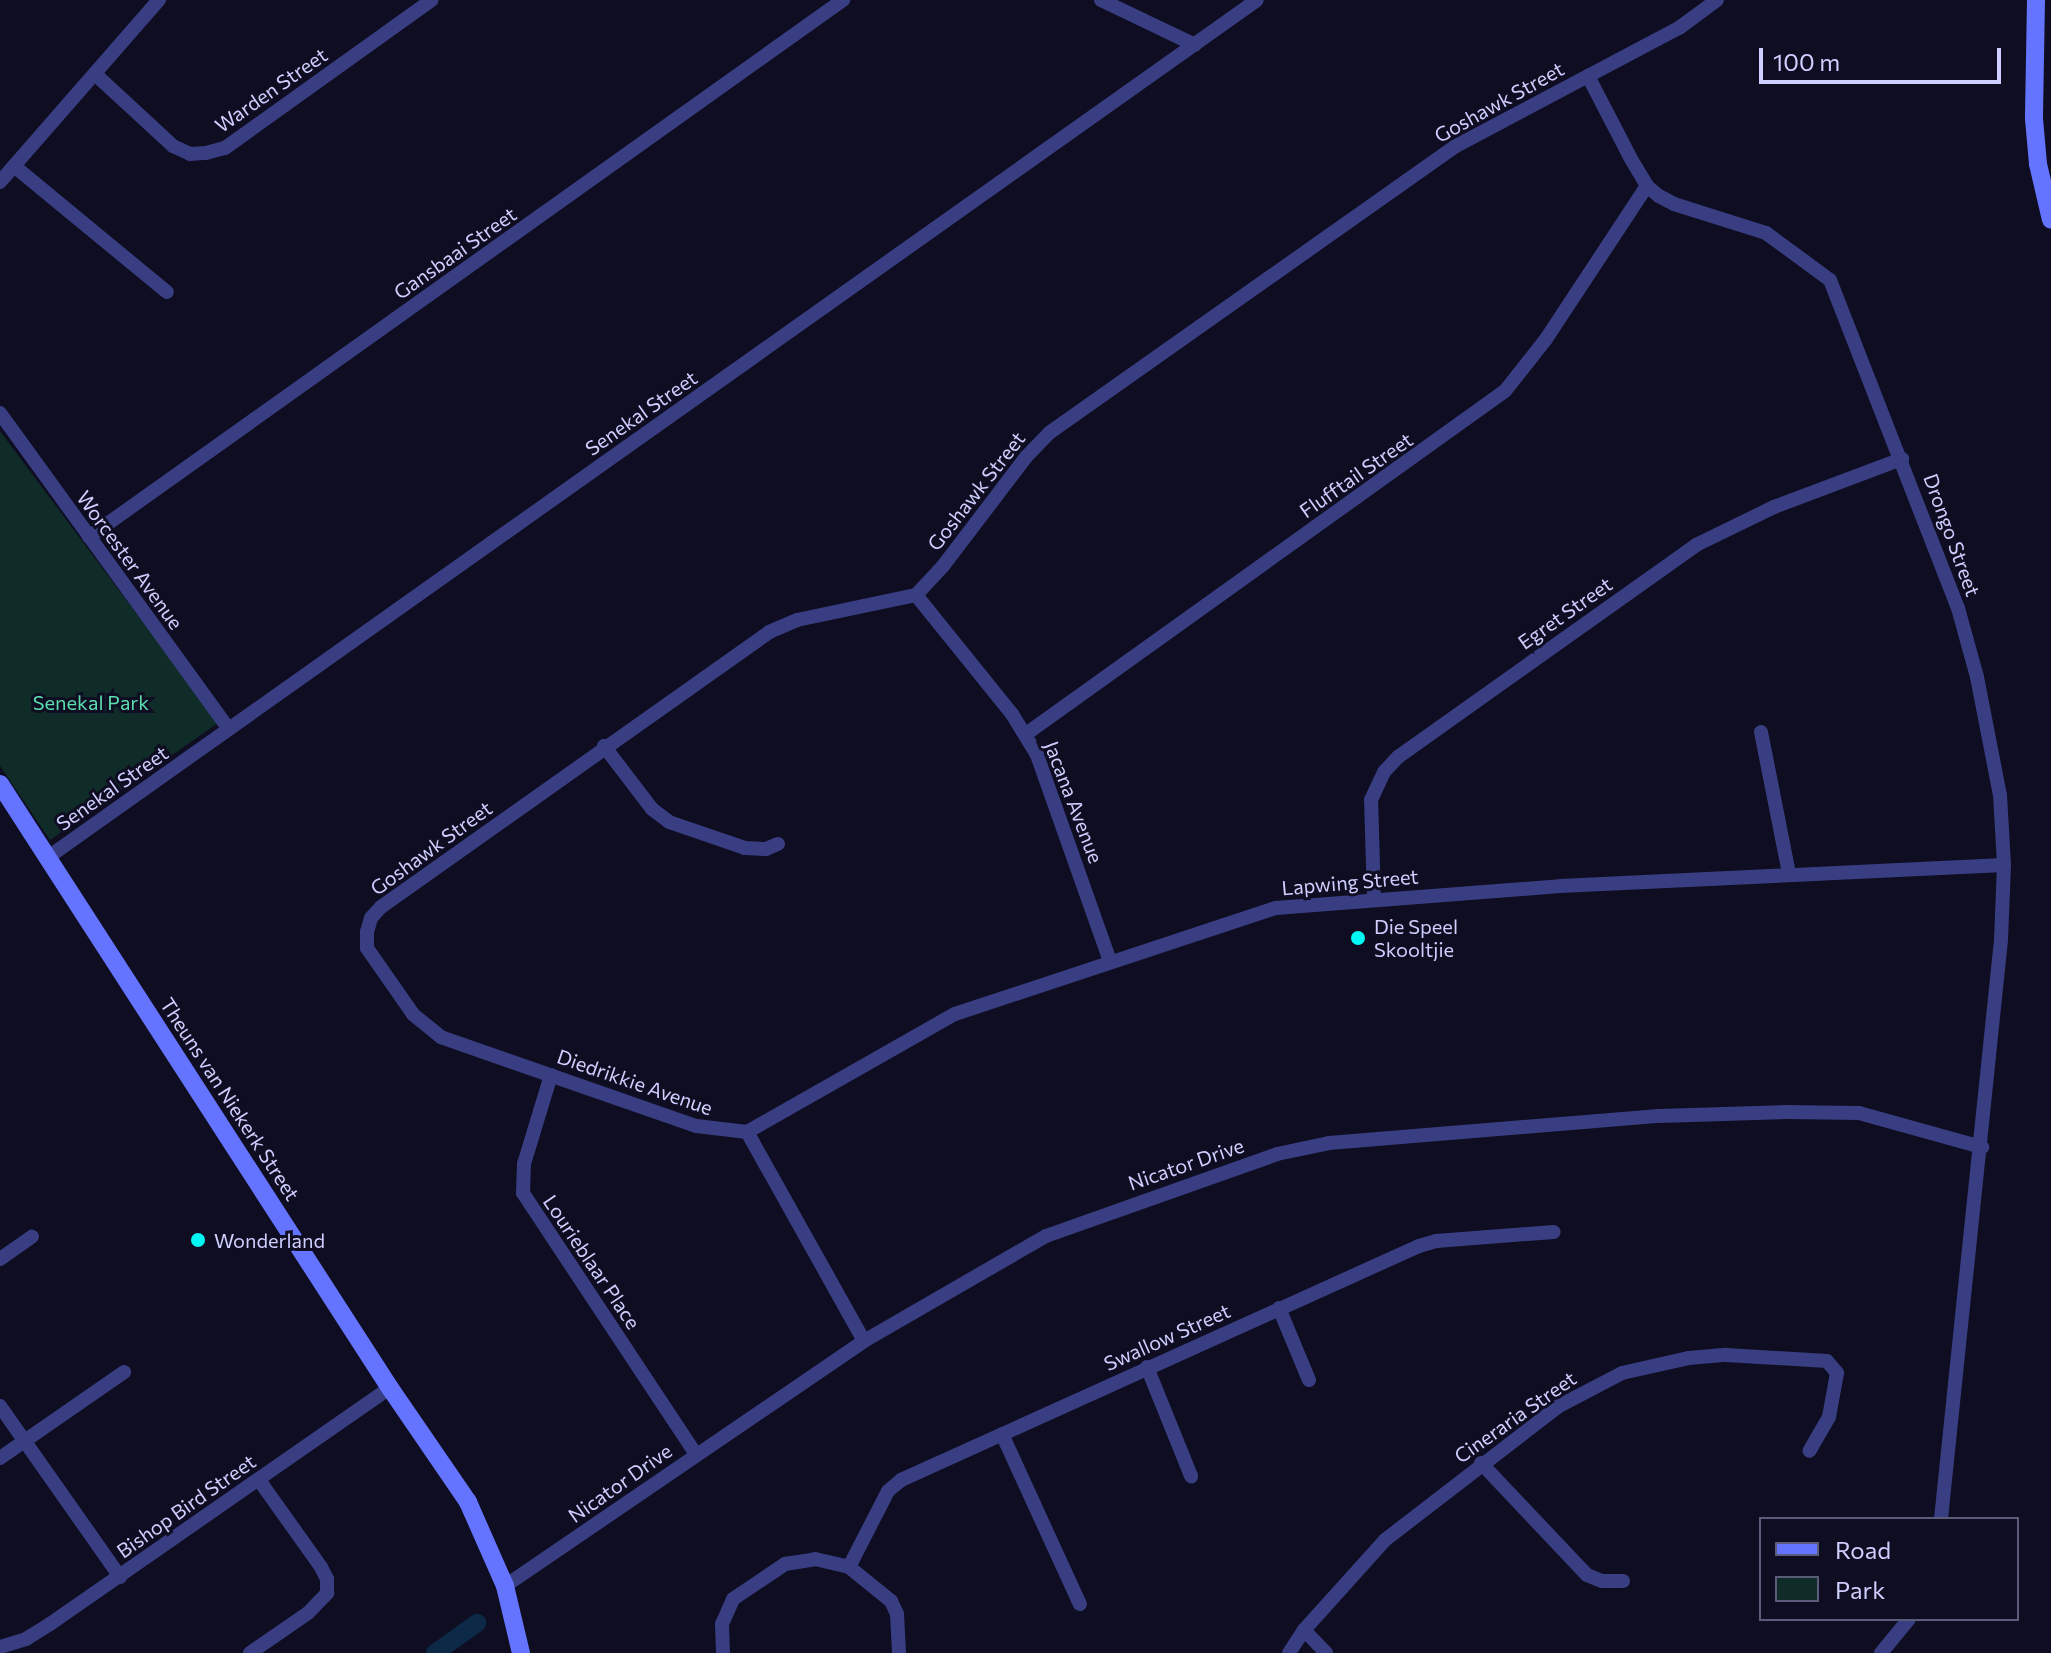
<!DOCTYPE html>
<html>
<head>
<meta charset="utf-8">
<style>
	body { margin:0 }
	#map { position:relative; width:2051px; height:1653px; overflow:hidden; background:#0f0d22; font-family:Commissioner,sans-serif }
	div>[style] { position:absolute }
	.green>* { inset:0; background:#102c28 }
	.canal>* { height:18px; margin:-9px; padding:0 9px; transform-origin:9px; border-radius:9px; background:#0c2a47 }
	.street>* { height:14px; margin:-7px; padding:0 7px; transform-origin:7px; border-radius:7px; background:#383e81 }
	.secondary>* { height:18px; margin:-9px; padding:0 9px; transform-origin:9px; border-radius:9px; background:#6574ff }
	.dots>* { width:22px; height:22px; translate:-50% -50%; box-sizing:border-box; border:4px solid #0f0d22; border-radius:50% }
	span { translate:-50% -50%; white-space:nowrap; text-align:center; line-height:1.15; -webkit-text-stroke:6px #0f0d22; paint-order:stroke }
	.street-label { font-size:20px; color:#cecfff }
	.park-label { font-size:20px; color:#5adfaf }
	.poi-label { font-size:20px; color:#cecfff }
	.left { translate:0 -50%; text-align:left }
	.legend { position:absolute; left:1759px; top:1517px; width:260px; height:104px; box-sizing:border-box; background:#0f0d22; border:2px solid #5b5b7a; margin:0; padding:10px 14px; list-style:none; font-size:24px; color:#cecfff }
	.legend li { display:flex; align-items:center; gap:16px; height:40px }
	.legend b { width:40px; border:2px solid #5b5b7a }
	.scale { position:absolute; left:1759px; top:48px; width:242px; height:36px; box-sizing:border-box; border:4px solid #cecfff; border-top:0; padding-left:10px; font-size:24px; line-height:28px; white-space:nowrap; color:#cecfff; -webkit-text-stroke:6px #0f0d22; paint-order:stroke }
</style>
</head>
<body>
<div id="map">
	<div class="green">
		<div style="clip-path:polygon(0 431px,218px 723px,50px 840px,0 766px)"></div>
	</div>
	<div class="canal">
		<div style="left:435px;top:1653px;width:52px;rotate:-35.5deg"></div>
	</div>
	<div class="street">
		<div style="left:1101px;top:0;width:104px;rotate:25.6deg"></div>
		<div style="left:95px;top:74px;width:106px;rotate:42.7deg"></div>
		<div style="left:173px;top:146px;width:19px;rotate:25deg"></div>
		<div style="left:190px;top:154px;width:16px;rotate:-4deg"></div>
		<div style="left:206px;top:153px;width:20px;rotate:-15deg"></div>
		<div style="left:225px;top:148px;width:254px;rotate:-35.6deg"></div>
		<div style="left:1588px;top:76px;width:93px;rotate:62.6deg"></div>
		<div style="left:1631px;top:159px;width:31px;rotate:59deg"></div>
		<div style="left:1647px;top:186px;width:16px;rotate:40deg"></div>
		<div style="left:1659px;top:196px;width:17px;rotate:28deg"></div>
		<div style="left:1674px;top:204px;width:96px;rotate:17.5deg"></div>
		<div style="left:1766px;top:233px;width:79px;rotate:36.3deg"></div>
		<div style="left:1830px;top:280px;width:352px;rotate:68.7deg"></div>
		<div style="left:1958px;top:608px;width:72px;rotate:74.6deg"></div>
		<div style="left:1977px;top:677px;width:120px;rotate:79deg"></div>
		<div style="left:2000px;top:795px;width:70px;rotate:86.7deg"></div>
		<div style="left:2004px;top:865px;width:75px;rotate:92.3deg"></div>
		<div style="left:2001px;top:940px;width:582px;rotate:95.92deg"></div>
		<div style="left:14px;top:166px;width:198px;rotate:39.5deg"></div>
		<div style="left:0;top:182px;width:242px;rotate:-48.9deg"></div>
		<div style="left:0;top:413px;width:390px;rotate:54.1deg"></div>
		<div style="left:89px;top:537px;width:926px;rotate:-35.46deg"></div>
		<div style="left:916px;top:595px;width:153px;rotate:51.1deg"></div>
		<div style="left:1012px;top:714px;width:48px;rotate:58.6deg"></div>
		<div style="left:1037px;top:755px;width:219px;rotate:70.5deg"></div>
		<div style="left:1761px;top:732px;width:145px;rotate:78.8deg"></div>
		<div style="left:1026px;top:734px;width:589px;rotate:-35.61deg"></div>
		<div style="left:1505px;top:391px;width:66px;rotate:-51.7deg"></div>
		<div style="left:1546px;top:339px;width:183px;rotate:-56.6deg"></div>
		<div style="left:604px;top:746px;width:79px;rotate:52.7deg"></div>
		<div style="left:652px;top:809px;width:21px;rotate:37deg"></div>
		<div style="left:669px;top:822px;width:80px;rotate:18.9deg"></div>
		<div style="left:745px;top:848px;width:21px;rotate:3deg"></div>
		<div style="left:766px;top:849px;width:13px;rotate:-23deg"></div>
		<div style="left:47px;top:858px;width:1483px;rotate:-35.34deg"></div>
		<div style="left:1374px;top:899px;width:99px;rotate:-91.7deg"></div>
		<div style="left:1371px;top:800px;width:31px;rotate:-65deg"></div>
		<div style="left:1384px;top:772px;width:21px;rotate:-47deg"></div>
		<div style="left:1398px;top:757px;width:366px;rotate:-35.4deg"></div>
		<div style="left:1696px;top:545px;width:87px;rotate:-26deg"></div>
		<div style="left:1774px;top:507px;width:137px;rotate:-20.6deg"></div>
		<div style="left:551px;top:1075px;width:93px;rotate:106.9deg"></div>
		<div style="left:524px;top:1164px;width:29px;rotate:92deg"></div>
		<div style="left:523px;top:1193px;width:313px;rotate:56.5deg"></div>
		<div style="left:747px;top:1132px;width:239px;rotate:-29.6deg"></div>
		<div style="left:955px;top:1014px;width:338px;rotate:-18.3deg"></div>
		<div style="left:1276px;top:908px;width:285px;rotate:-4.4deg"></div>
		<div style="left:1560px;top:886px;width:444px;rotate:-2.7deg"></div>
		<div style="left:0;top:1259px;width:39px;rotate:-35deg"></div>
		<div style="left:1279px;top:1308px;width:78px;rotate:67.4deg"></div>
		<div style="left:864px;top:1341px;width:240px;rotate:-119.2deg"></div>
		<div style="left:747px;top:1132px;width:51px;rotate:-173.3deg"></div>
		<div style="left:696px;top:1126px;width:270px;rotate:-160.8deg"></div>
		<div style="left:441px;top:1037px;width:36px;rotate:-141deg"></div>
		<div style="left:413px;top:1014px;width:80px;rotate:-124.9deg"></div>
		<div style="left:367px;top:948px;width:16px;rotate:-90deg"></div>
		<div style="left:367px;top:932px;width:15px;rotate:-74deg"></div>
		<div style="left:371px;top:918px;width:15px;rotate:-48deg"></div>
		<div style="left:381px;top:907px;width:476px;rotate:-35.3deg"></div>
		<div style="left:769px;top:632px;width:30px;rotate:-23deg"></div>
		<div style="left:797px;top:620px;width:122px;rotate:-11.9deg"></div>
		<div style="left:916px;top:595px;width:40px;rotate:-47deg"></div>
		<div style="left:943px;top:566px;width:137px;rotate:-52.7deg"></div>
		<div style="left:1026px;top:457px;width:33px;rotate:-46deg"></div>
		<div style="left:1049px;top:433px;width:496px;rotate:-35.2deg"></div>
		<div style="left:1454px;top:147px;width:255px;rotate:-27.9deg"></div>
		<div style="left:1679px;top:28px;width:47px;rotate:-36.4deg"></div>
		<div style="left:1147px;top:1367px;width:118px;rotate:68deg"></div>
		<div style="left:0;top:1406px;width:209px;rotate:54.9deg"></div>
		<div style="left:1002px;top:1434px;width:187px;rotate:65.4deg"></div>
		<div style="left:0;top:1458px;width:151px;rotate:-34.7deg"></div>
		<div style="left:1481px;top:1463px;width:154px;rotate:46.6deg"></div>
		<div style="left:1587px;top:1575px;width:16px;rotate:22deg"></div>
		<div style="left:1602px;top:1581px;width:21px"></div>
		<div style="left:849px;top:1567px;width:85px;rotate:-62.8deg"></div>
		<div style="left:888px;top:1491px;width:17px;rotate:-40deg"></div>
		<div style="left:901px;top:1480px;width:568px;rotate:-24.31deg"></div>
		<div style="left:1419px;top:1246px;width:18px;rotate:-16deg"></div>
		<div style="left:1436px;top:1241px;width:118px;rotate:-4.4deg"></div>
		<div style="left:505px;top:1586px;width:435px;rotate:-34.3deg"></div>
		<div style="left:864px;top:1341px;width:210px;rotate:-30deg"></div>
		<div style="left:1046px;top:1236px;width:245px;rotate:-19.5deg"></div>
		<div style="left:1277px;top:1154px;width:53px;rotate:-11.9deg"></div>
		<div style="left:1329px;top:1143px;width:331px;rotate:-4.7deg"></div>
		<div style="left:1659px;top:1116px;width:128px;rotate:-1.8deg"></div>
		<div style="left:1787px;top:1112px;width:72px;rotate:0.8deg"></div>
		<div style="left:1859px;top:1113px;width:128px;rotate:15.5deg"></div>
		<div style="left:1304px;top:1630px;width:32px;rotate:46deg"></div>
		<div style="left:0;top:1647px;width:27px;rotate:-17deg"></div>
		<div style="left:26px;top:1639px;width:28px;rotate:-32deg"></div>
		<div style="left:50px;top:1624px;width:414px;rotate:-34.8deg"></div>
		<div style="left:250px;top:1653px;width:70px;rotate:-34.6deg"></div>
		<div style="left:308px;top:1613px;width:28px;rotate:-46deg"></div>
		<div style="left:327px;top:1593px;width:14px;rotate:-90deg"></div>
		<div style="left:327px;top:1579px;width:13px;rotate:-117deg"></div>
		<div style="left:321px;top:1567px;width:107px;rotate:-125.5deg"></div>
		<div style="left:723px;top:1653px;width:29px;rotate:-92deg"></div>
		<div style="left:722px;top:1624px;width:27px;rotate:-66deg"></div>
		<div style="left:733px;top:1599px;width:63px;rotate:-33.9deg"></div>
		<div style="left:785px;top:1564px;width:30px;rotate:-9deg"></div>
		<div style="left:815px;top:1559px;width:35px;rotate:13deg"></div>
		<div style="left:849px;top:1567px;width:54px;rotate:39deg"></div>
		<div style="left:891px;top:1601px;width:14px;rotate:65deg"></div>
		<div style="left:897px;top:1614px;width:39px;rotate:87deg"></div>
		<div style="left:1289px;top:1653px;width:27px;rotate:-57deg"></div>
		<div style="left:1304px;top:1630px;width:121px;rotate:-48deg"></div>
		<div style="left:1385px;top:1540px;width:220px;rotate:-37.6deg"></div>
		<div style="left:1559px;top:1406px;width:71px;rotate:-27.6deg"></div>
		<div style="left:1622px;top:1373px;width:69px;rotate:-12.6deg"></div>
		<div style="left:1689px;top:1358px;width:37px;rotate:-5deg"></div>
		<div style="left:1726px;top:1355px;width:101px;rotate:3.4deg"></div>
		<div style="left:1827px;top:1361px;width:16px;rotate:50deg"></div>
		<div style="left:1837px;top:1373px;width:45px;rotate:100.3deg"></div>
		<div style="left:1829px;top:1417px;width:39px;rotate:120deg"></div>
		<div style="left:1881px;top:1653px;width:44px;rotate:-50.5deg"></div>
	</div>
	<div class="secondary">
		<div style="left:2036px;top:0;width:119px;rotate:91deg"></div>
		<div style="left:2034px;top:119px;width:45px;rotate:84.9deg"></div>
		<div style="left:2038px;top:164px;width:57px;rotate:76.9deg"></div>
		<div style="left:0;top:784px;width:719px;rotate:57.15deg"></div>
		<div style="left:390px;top:1388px;width:138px;rotate:55.6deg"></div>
		<div style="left:468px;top:1502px;width:92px;rotate:66.2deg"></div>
		<div style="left:505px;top:1586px;width:69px;rotate:76.6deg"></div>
	</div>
	<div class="dots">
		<div style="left:1358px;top:938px;background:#00f9f5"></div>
		<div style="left:198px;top:1240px;background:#00f9f5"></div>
	</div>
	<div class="street-label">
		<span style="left:271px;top:90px;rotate:-35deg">Warden Street</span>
		<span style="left:1499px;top:102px;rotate:-29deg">Goshawk Street</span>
		<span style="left:455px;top:253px;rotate:-35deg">Gansbaai Street</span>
		<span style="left:641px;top:413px;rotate:-35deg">Senekal Street</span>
		<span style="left:1356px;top:475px;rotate:-35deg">Flufftail Street</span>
		<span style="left:976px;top:491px;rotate:-52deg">Goshawk Street</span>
		<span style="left:1952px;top:535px;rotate:70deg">Drongo Street</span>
		<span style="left:130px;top:560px;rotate:54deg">Worcester Avenue</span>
		<span style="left:1565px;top:613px;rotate:-35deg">Egret Street</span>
		<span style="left:112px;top:788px;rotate:-35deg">Senekal Street</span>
		<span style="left:1074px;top:802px;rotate:69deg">Jacana Avenue</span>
		<span style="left:431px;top:848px;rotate:-36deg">Goshawk Street</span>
		<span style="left:1350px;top:882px;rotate:-5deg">Lapwing Street</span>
		<span style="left:635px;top:1082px;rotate:19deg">Diedrikkie Avenue</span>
		<span style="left:230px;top:1099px;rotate:57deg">Theuns van Niekerk Street</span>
		<span style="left:1186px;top:1164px;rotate:-19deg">Nicator Drive</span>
		<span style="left:592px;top:1262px;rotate:56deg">Lourieblaar Place</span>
		<span style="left:1167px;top:1337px;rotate:-24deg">Swallow Street</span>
		<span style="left:1515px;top:1417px;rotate:-35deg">Cineraria Street</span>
		<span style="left:620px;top:1483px;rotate:-35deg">Nicator Drive</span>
		<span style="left:186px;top:1506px;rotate:-35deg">Bishop Bird Street</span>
	</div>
	<div class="park-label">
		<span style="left:91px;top:702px">Senekal Park</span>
	</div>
	<div class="poi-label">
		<span class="left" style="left:1374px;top:938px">Die Speel<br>Skooltjie</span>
		<span class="left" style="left:214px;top:1240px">Wonderland</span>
	</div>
	<ul class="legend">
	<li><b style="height:10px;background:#6574ff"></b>Road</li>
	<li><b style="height:22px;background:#102c28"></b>Park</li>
	</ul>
	<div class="scale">100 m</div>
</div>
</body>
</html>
